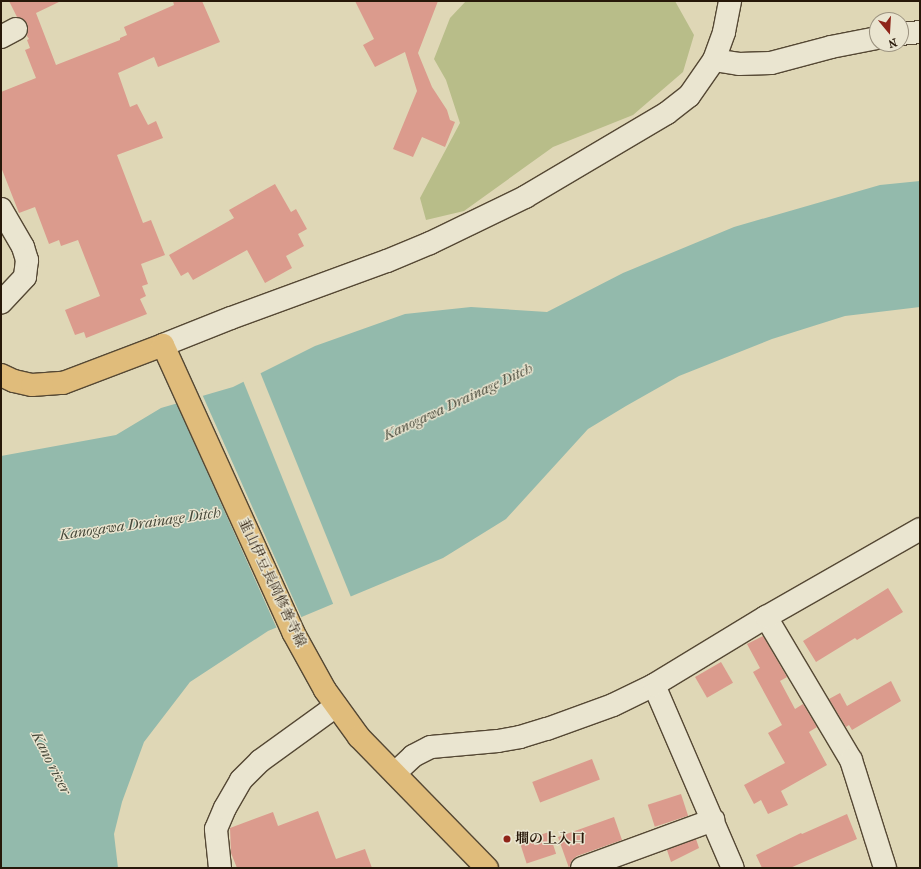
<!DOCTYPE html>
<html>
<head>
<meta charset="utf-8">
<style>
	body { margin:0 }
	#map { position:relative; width:921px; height:869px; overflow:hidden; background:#dfd7b6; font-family:"IM FELL French Canon","Noto Serif JP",serif }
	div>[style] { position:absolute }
	.green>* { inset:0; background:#b8bd89 }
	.water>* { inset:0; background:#93baac }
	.pier>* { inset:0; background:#dfd7b6; transform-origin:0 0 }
	.building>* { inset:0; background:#db9b8d; transform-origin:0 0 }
	.roads { filter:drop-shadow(1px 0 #554834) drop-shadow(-1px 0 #554834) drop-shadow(0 1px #554834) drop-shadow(0 -1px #554834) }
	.minor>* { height:22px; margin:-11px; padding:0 11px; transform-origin:11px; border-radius:11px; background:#eae5d0 }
	.major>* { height:22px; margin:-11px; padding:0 11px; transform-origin:11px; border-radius:11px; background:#e0bc7b }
	.dots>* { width:11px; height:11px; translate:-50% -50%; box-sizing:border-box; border:2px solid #eae5d0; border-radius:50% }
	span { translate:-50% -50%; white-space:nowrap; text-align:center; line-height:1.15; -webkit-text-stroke:3px #eae5d0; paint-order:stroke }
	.street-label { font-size:14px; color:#271809 }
	.poi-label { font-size:14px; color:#271809; font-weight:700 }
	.left { translate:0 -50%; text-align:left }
	.water-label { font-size:15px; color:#47493a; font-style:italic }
	.frame { position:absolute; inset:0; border:2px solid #271809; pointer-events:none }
	.north { position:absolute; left:869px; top:12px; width:40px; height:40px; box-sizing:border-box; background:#eae5d0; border:1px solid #9c9380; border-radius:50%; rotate:162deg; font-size:11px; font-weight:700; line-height:16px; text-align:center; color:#271809 }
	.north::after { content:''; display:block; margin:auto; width:14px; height:18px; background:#8f2418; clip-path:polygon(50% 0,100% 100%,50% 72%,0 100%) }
</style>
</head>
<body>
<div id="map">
	<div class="green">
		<div style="clip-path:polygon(466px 1px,675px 1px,694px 35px,683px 72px,633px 115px,553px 147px,464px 211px,426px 220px,420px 198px,460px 123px,446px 80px,434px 59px,450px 18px)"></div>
	</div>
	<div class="water">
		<div style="clip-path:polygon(920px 181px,920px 307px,845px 316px,772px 339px,679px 376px,626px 406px,588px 429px,506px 519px,443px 558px,268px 631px,190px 682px,144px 742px,122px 802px,114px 834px,118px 868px,1px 868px,1px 456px,116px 435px,161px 408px,233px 387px,315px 346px,405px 314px,471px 307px,547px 312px,623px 273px,734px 227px,880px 185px)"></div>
	</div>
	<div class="pier">
		<div style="left:260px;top:372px;width:243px;height:19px;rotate:68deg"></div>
		<div style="left:202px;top:394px;width:245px;height:27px;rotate:66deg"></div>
	</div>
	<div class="building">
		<div style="clip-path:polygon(9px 1px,61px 1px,36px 13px,56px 65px,120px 40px,120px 38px,127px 35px,124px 27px,174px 5px,173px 1px,202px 1px,220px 42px,158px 67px,154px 57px,118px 73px,130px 107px,137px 104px,148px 125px,156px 121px,163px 138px,117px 155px,143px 223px,151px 220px,165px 255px,141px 264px,148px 284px,142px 286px,146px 296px,140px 299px,147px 314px,86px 338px,84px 332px,75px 335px,65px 310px,100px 296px,78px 240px,61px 246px,59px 240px,49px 244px,35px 207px,19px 213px,1px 167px,1px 92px,36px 78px,25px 50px,30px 48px,27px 40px,29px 39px,27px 36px,28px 30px,27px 23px,23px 19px,17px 17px)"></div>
		<div style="clip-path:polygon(355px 1px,438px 1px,418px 53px,432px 87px,447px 110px,450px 120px,455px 122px,445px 147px,422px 137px,413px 157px,393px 149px,417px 91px,405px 52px,375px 67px,363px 45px,374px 39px)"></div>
		<div style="clip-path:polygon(275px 184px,291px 212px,296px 209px,307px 229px,298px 234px,304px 246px,286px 256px,292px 268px,265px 283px,247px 250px,193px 280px,188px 272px,181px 276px,169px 255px,234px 218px,229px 210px)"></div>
		<div style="clip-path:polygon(888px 588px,903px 612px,857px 640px,855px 638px,816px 662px,803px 641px)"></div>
		<div style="clip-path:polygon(763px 636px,787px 677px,780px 681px,795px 709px,803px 704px,817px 727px,809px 732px,827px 765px,781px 791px,788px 805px,768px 814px,761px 800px,754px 804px,744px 785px,785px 763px,768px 733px,782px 725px,753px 672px,760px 668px,747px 644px)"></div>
		<div style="left:721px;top:662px;width:24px;height:30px;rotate:60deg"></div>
		<div style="clip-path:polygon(891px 681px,901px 701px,852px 730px,849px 725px,846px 727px,829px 699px,840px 693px,847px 706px)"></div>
		<div style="left:592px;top:759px;width:22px;height:64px;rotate:69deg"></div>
		<div style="left:681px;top:794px;width:23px;height:35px;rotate:72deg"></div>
		<div style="clip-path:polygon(318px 811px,336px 859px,365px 849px,372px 868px,237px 868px,231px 853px,230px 828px,273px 812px,278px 826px)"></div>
		<div style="clip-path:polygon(847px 814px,857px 839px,790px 868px,762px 868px,756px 855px,801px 833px,802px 834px)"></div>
		<div style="clip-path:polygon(614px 817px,622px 840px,577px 856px,572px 860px,569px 868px,558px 837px)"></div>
		<div style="left:549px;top:832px;width:23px;height:31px;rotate:72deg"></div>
		<div style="clip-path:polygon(696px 839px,699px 848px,671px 862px,667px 850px)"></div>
	</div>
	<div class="roads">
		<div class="minor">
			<div style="left:901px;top:34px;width:19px;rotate:-6deg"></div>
			<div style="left:1px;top:37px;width:17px;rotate:-28deg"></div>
			<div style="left:714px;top:60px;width:25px;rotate:9deg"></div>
			<div style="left:739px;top:64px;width:32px;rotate:-2deg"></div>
			<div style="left:771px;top:63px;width:62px;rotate:-14.9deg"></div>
			<div style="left:831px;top:47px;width:47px;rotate:-11.1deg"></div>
			<div style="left:1px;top:209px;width:44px;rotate:59.9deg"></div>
			<div style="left:23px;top:247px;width:14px;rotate:73deg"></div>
			<div style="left:27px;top:260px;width:17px;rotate:97deg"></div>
			<div style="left:25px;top:277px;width:35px;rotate:133deg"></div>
			<div style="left:163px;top:345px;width:73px;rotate:-21.7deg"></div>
			<div style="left:231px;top:318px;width:166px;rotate:-20.1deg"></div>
			<div style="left:387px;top:261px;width:47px;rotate:-22.7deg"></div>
			<div style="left:430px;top:243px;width:106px;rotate:-25.8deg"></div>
			<div style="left:525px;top:197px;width:165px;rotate:-30.6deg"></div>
			<div style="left:667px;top:113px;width:28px;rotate:-38deg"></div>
			<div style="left:689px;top:96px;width:44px;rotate:-55.2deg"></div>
			<div style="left:714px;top:60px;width:30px;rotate:-70deg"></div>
			<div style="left:724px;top:32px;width:32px;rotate:-79deg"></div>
			<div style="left:766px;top:617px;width:166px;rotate:59.3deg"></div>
			<div style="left:851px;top:760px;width:113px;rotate:72.5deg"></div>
			<div style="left:654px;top:685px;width:199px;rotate:66.7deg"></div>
			<div style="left:395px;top:773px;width:25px;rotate:-43deg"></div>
			<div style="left:413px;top:756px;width:20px;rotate:-27deg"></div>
			<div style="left:431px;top:747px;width:67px;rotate:-5.1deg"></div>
			<div style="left:498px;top:741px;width:22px;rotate:-10deg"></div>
			<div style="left:520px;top:737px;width:28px;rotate:-17deg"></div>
			<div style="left:547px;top:729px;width:70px;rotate:-20deg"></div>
			<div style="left:613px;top:705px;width:46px;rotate:-26deg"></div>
			<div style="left:654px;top:685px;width:131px;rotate:-31.3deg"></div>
			<div style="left:766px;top:617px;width:177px;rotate:-29.7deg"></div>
			<div style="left:220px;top:868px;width:39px;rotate:-96deg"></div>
			<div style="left:216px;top:829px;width:23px;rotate:-67deg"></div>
			<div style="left:225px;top:808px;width:32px;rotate:-60deg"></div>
			<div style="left:241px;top:780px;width:27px;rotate:-45deg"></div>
			<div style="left:260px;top:761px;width:94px;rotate:-35.9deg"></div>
			<div style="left:582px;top:868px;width:140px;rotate:-20.1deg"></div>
		</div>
		<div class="major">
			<div style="left:1px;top:375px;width:14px;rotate:25deg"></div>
			<div style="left:14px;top:381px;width:18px;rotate:13deg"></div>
			<div style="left:32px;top:385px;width:31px;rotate:-4deg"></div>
			<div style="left:63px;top:383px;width:107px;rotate:-20.8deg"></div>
			<div style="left:163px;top:345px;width:315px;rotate:65.6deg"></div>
			<div style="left:293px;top:632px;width:66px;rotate:61.1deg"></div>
			<div style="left:325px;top:690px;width:58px;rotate:54.1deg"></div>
			<div style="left:359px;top:737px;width:183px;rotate:45.7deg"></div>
		</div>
	</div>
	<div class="dots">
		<div style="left:507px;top:839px;background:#8f2418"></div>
	</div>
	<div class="street-label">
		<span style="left:272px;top:583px;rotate:65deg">韮山伊豆長岡修善寺線</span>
	</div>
	<div class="poi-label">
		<span class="left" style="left:515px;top:839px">墹の上入口</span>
	</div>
	<div class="water-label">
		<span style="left:458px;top:402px;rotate:-25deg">Kanogawa Drainage Ditch</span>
		<span style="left:140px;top:524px;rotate:-8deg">Kanogawa Drainage Ditch</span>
		<span style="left:51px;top:763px;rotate:63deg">Kano river</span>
	</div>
	<div class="frame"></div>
	<div class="north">N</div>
</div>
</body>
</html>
